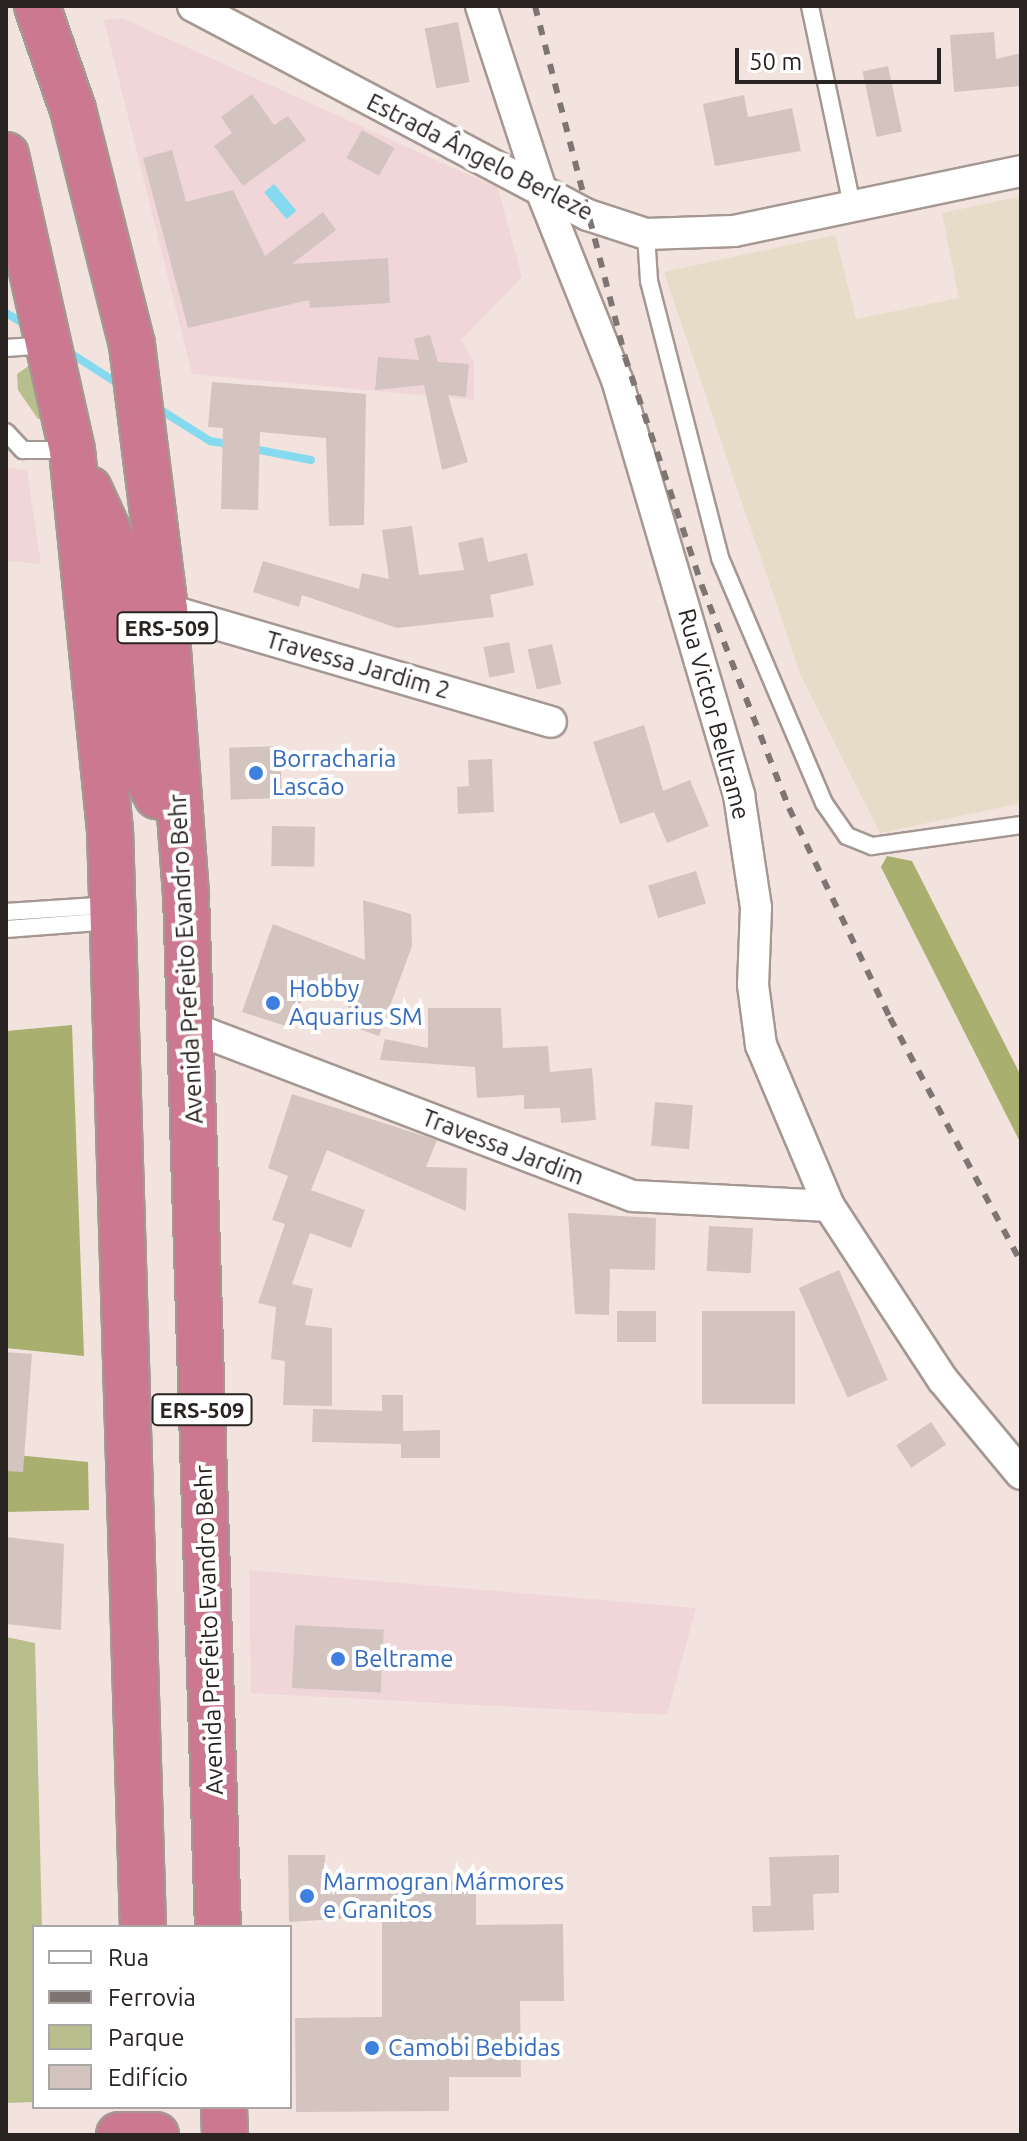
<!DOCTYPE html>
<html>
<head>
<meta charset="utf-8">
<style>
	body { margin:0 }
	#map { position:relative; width:1027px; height:2141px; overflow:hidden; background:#f3e3de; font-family:Ubuntu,sans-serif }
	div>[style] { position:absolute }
	.commercial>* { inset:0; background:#f0d6d8 }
	.industrial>* { inset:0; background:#e7dcc7 }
	.green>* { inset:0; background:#b8bf8c }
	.forest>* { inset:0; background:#a9b06f }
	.water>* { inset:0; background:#86daf0; transform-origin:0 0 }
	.stream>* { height:8px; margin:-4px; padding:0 4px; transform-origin:4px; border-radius:4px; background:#86daf0 }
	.building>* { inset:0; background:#d3c4bf; transform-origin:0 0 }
	.roads { filter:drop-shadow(2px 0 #a59792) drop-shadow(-2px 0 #a59792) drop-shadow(0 2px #a59792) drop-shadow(0 -2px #a59792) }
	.lane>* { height:16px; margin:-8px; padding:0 8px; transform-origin:8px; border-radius:8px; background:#fff }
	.street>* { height:30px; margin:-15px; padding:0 15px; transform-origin:15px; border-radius:15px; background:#fff }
	.highway>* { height:44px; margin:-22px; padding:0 22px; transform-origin:22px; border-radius:22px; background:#cb7890 }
	.rail>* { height:6px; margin-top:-3px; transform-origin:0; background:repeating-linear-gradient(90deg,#7e7471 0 10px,transparent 0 20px) }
	.dots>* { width:22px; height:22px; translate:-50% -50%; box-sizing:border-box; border:4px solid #fff; border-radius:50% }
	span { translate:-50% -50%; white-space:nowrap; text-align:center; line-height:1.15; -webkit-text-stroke:8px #fff; paint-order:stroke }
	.shield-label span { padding:2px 6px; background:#fff; border:2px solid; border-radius:6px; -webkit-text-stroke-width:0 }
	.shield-label { font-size:22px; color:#292321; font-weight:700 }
	.street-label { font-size:24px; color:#292321 }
	.shop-label { font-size:24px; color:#366cbe }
	.left { translate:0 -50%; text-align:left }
	.frame { position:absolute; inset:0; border:8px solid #292321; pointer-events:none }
	.legend { position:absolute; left:32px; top:1925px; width:260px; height:184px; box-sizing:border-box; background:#fff; border:2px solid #a9a7a6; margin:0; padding:10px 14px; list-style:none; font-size:24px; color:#292321 }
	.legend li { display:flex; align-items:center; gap:16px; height:40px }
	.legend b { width:40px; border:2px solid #a9a7a6 }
	.scale { position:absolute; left:735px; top:48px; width:206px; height:36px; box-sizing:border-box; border:4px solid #292321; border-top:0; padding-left:10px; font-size:24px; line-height:28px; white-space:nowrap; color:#292321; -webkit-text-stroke:6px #fff; paint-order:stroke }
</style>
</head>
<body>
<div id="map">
	<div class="commercial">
		<div style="clip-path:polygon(122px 18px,498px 188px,522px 277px,461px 340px,474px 363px,474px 400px,192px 374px,104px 20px)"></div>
		<div style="clip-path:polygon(6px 467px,27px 471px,41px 564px,6px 561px)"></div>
		<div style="clip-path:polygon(249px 1570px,696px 1608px,667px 1715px,251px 1693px)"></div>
	</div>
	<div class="industrial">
		<div style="clip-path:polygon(1021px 196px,1021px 803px,880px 833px,800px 674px,664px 272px,835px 235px,856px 319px,959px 298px,942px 213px)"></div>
	</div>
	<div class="green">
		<div style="clip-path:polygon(37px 360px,50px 419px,38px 419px,18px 390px,17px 374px)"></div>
		<div style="clip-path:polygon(6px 1637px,35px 1643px,42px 1927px,34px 1927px,34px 2102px,6px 2103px)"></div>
	</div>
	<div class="forest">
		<div style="clip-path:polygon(887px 856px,912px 861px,1021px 1076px,1021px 1144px,881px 867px)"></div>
		<div style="clip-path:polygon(72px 1025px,84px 1356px,6px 1348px,6px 1031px)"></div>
		<div style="clip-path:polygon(6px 1454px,88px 1462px,89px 1510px,6px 1512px)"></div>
	</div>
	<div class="water">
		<div style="left:274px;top:184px;width:35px;height:13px;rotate:50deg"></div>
	</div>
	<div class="stream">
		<div style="left:6px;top:313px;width:27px;rotate:31deg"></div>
		<div style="left:64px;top:349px;width:67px;rotate:32.7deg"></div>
		<div style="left:156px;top:407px;width:64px;rotate:32.2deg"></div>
		<div style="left:210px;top:441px;width:22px;rotate:10deg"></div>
		<div style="left:249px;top:448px;width:63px;rotate:11deg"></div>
	</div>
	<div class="building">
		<div style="left:458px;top:22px;width:61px;height:34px;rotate:79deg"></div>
		<div style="clip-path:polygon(994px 32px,996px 59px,1021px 53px,1021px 86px,954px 92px,950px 35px)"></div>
		<div style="left:888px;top:66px;width:67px;height:26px;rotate:78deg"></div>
		<div style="clip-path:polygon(252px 94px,274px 125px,288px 116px,306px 140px,243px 186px,214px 146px,232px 133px,221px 117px)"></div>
		<div style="clip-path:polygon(744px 95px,748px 117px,792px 108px,801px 151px,715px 166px,703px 104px)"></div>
		<div style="left:362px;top:130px;width:37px;height:32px;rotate:29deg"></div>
		<div style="clip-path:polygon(172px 150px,186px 202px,233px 190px,265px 256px,323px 212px,336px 230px,292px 264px,388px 258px,390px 303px,310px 308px,309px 300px,188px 328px,143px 158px)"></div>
		<div style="clip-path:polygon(430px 335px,438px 362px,469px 364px,466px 397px,448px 395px,468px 462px,442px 470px,424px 385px,375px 390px,378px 357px,419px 360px,414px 339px)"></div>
		<div style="clip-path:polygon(212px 382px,366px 394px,364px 525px,329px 526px,326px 438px,260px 432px,258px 510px,221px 509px,223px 428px,208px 427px)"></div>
		<div style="clip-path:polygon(412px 526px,419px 575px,464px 570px,458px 543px,483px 537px,488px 562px,527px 553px,534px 585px,490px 595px,494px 617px,397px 628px,302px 595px,299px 607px,253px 592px,263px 561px,359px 589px,362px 573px,389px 579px,382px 530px)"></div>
		<div style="left:509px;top:642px;width:31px;height:26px;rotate:79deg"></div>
		<div style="left:552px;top:644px;width:41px;height:25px;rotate:77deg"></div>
		<div style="clip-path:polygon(644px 725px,663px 791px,690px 780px,709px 826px,667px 843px,654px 812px,620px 824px,593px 742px)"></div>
		<div style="left:280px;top:746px;width:52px;height:51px;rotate:88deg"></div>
		<div style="clip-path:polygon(492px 759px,494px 812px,458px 814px,457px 787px,469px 786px,468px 760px)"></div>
		<div style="left:272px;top:826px;width:43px;height:40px;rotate:1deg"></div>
		<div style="left:696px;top:871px;width:34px;height:50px;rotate:73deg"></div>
		<div style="clip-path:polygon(363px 900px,411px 914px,412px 946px,379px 1036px,342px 1023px,350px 1002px,306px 985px,292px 1028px,242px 1012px,273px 924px,365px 960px)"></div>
		<div style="clip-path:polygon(428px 1008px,501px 1008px,503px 1048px,548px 1046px,550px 1072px,592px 1068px,596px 1120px,561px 1123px,560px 1108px,524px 1109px,524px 1095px,477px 1098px,475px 1067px,380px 1060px,385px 1039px,428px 1048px)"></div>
		<div style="clip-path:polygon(292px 1094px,437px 1140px,426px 1167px,467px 1168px,466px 1211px,327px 1150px,311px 1190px,365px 1210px,351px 1248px,310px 1233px,292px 1284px,313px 1289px,305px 1325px,332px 1328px,332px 1406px,283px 1405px,285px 1361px,271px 1359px,276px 1307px,258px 1303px,285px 1224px,272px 1220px,288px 1176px,268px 1168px)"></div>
		<div style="left:655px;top:1102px;width:38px;height:44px;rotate:5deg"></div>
		<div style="clip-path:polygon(568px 1213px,656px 1218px,655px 1270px,610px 1269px,609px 1315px,575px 1314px)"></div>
		<div style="left:709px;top:1226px;width:44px;height:45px;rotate:3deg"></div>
		<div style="left:839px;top:1270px;width:120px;height:44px;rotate:66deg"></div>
		<div style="left:617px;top:1311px;width:39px;height:31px"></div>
		<div style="left:702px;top:1311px;width:93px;height:93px"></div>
		<div style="clip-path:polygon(6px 1352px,32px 1354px,23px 1472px,6px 1471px)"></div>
		<div style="clip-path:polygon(382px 1395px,403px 1395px,403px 1431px,440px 1430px,440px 1458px,401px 1458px,401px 1444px,312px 1442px,313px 1409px,382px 1411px)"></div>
		<div style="left:931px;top:1422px;width:27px;height:42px;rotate:56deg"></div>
		<div style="clip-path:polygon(6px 1537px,64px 1544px,61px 1630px,6px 1624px)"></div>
		<div style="left:295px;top:1625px;width:89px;height:63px;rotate:3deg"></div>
		<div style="clip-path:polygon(288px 1855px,325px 1855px,326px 1881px,476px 1881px,476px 1925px,563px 1924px,564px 2001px,520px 2001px,521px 2077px,449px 2077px,449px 2111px,296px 2112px,295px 2018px,382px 2017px,382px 1916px,289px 1922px)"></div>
		<div style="clip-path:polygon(839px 1855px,839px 1893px,813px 1894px,814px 1930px,753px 1932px,752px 1906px,771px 1906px,769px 1857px)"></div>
	</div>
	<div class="roads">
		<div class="lane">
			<div style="left:810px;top:6px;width:204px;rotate:78.1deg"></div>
			<div style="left:646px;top:234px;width:47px;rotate:86.3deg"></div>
			<div style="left:649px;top:281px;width:286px;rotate:75.6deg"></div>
			<div style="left:720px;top:558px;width:266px;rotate:67deg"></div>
			<div style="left:824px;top:803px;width:40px;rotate:55.1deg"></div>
			<div style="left:847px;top:836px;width:27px;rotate:22deg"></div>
			<div style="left:872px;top:846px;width:150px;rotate:-8deg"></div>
			<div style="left:6px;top:348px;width:42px;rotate:-4.1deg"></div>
			<div style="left:6px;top:432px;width:25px;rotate:47deg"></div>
			<div style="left:23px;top:450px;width:47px"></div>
			<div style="left:6px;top:912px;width:106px;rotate:-3.8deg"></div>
			<div style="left:6px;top:929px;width:106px;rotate:-4.3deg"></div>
		</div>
		<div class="street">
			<div style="left:193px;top:6px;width:447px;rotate:27.9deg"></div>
			<div style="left:588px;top:215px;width:61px;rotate:18.1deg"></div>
			<div style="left:646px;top:234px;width:88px;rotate:-2deg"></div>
			<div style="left:734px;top:231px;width:293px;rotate:-11.8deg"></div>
			<div style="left:481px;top:6px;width:194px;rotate:71.9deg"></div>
			<div style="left:541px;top:190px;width:205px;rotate:68.2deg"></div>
			<div style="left:617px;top:380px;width:433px;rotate:73.6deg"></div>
			<div style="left:739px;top:795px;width:114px;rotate:81.4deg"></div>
			<div style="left:756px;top:908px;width:77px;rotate:92.2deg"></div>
			<div style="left:753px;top:985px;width:61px;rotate:82.4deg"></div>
			<div style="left:761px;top:1045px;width:175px;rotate:67.1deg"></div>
			<div style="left:829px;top:1206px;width:208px;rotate:56.8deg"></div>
			<div style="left:943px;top:1380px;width:122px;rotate:50.3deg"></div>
			<div style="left:165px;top:609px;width:402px;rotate:16.3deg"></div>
			<div style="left:190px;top:1027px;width:474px;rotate:20.9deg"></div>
			<div style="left:633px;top:1196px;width:196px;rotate:2.9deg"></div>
		</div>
		<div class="highway">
			<div style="left:37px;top:6px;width:110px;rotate:70.9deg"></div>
			<div style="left:73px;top:110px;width:242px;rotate:75.9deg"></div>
			<div style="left:132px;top:345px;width:266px;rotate:82.9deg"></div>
			<div style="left:165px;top:609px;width:286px;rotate:85.8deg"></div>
			<div style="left:186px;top:894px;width:1033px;rotate:88.23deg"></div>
			<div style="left:6px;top:155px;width:302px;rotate:77.4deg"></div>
			<div style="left:72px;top:450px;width:381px;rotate:84.3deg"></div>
			<div style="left:110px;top:829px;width:1098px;rotate:88.28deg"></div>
			<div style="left:89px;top:489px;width:82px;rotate:65.6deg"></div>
			<div style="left:123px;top:564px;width:213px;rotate:83.8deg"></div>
			<div style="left:146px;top:776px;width:23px;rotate:61deg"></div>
			<div style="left:157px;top:796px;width:22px;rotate:10deg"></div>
			<div style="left:224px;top:2107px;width:28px;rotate:88deg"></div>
			<div style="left:119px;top:2135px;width:37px"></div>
		</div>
	</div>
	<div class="rail">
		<div style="left:535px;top:6px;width:362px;rotate:75.6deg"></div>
		<div style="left:625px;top:357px;width:242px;rotate:71.4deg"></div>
		<div style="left:702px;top:586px;width:238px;rotate:68.6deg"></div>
		<div style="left:789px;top:808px;width:233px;rotate:64.3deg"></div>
		<div style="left:890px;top:1018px;width:277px;rotate:61.8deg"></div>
	</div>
	<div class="dots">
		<div style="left:256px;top:773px;background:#3f7fe0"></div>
		<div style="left:273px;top:1003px;background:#3f7fe0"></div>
		<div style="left:338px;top:1659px;background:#3f7fe0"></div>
		<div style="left:307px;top:1896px;background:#3f7fe0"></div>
		<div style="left:372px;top:2048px;background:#3f7fe0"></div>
	</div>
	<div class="shield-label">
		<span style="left:167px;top:628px">ERS-509</span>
		<span style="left:202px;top:1410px">ERS-509</span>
	</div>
	<div class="street-label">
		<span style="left:480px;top:157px;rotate:27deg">Estrada Ângelo Berleze</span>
		<span style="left:358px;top:665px;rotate:16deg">Travessa Jardim 2</span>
		<span style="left:714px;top:714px;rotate:75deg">Rua Victor Beltrame</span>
		<span style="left:186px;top:959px;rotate:-93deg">Avenida Prefeito Evandro Behr</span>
		<span style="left:503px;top:1147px;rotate:21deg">Travessa Jardim</span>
		<span style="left:209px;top:1630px;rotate:-92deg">Avenida Prefeito Evandro Behr</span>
	</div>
	<div class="shop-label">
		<span class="left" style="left:272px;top:773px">Borracharia<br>Lascão</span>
		<span class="left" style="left:289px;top:1003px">Hobby<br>Aquarius SM</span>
		<span class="left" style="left:354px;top:1659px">Beltrame</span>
		<span class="left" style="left:323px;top:1896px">Marmogran Mármores<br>e Granitos</span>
		<span class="left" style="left:388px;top:2048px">Camobi Bebidas</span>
	</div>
	<div class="frame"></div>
	<ul class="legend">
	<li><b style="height:10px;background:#fff"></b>Rua</li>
	<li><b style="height:10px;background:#7e7471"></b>Ferrovia</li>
	<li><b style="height:22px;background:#b8bf8c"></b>Parque</li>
	<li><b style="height:22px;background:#d3c4bf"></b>Edifício</li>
	</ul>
	<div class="scale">50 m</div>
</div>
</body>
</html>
